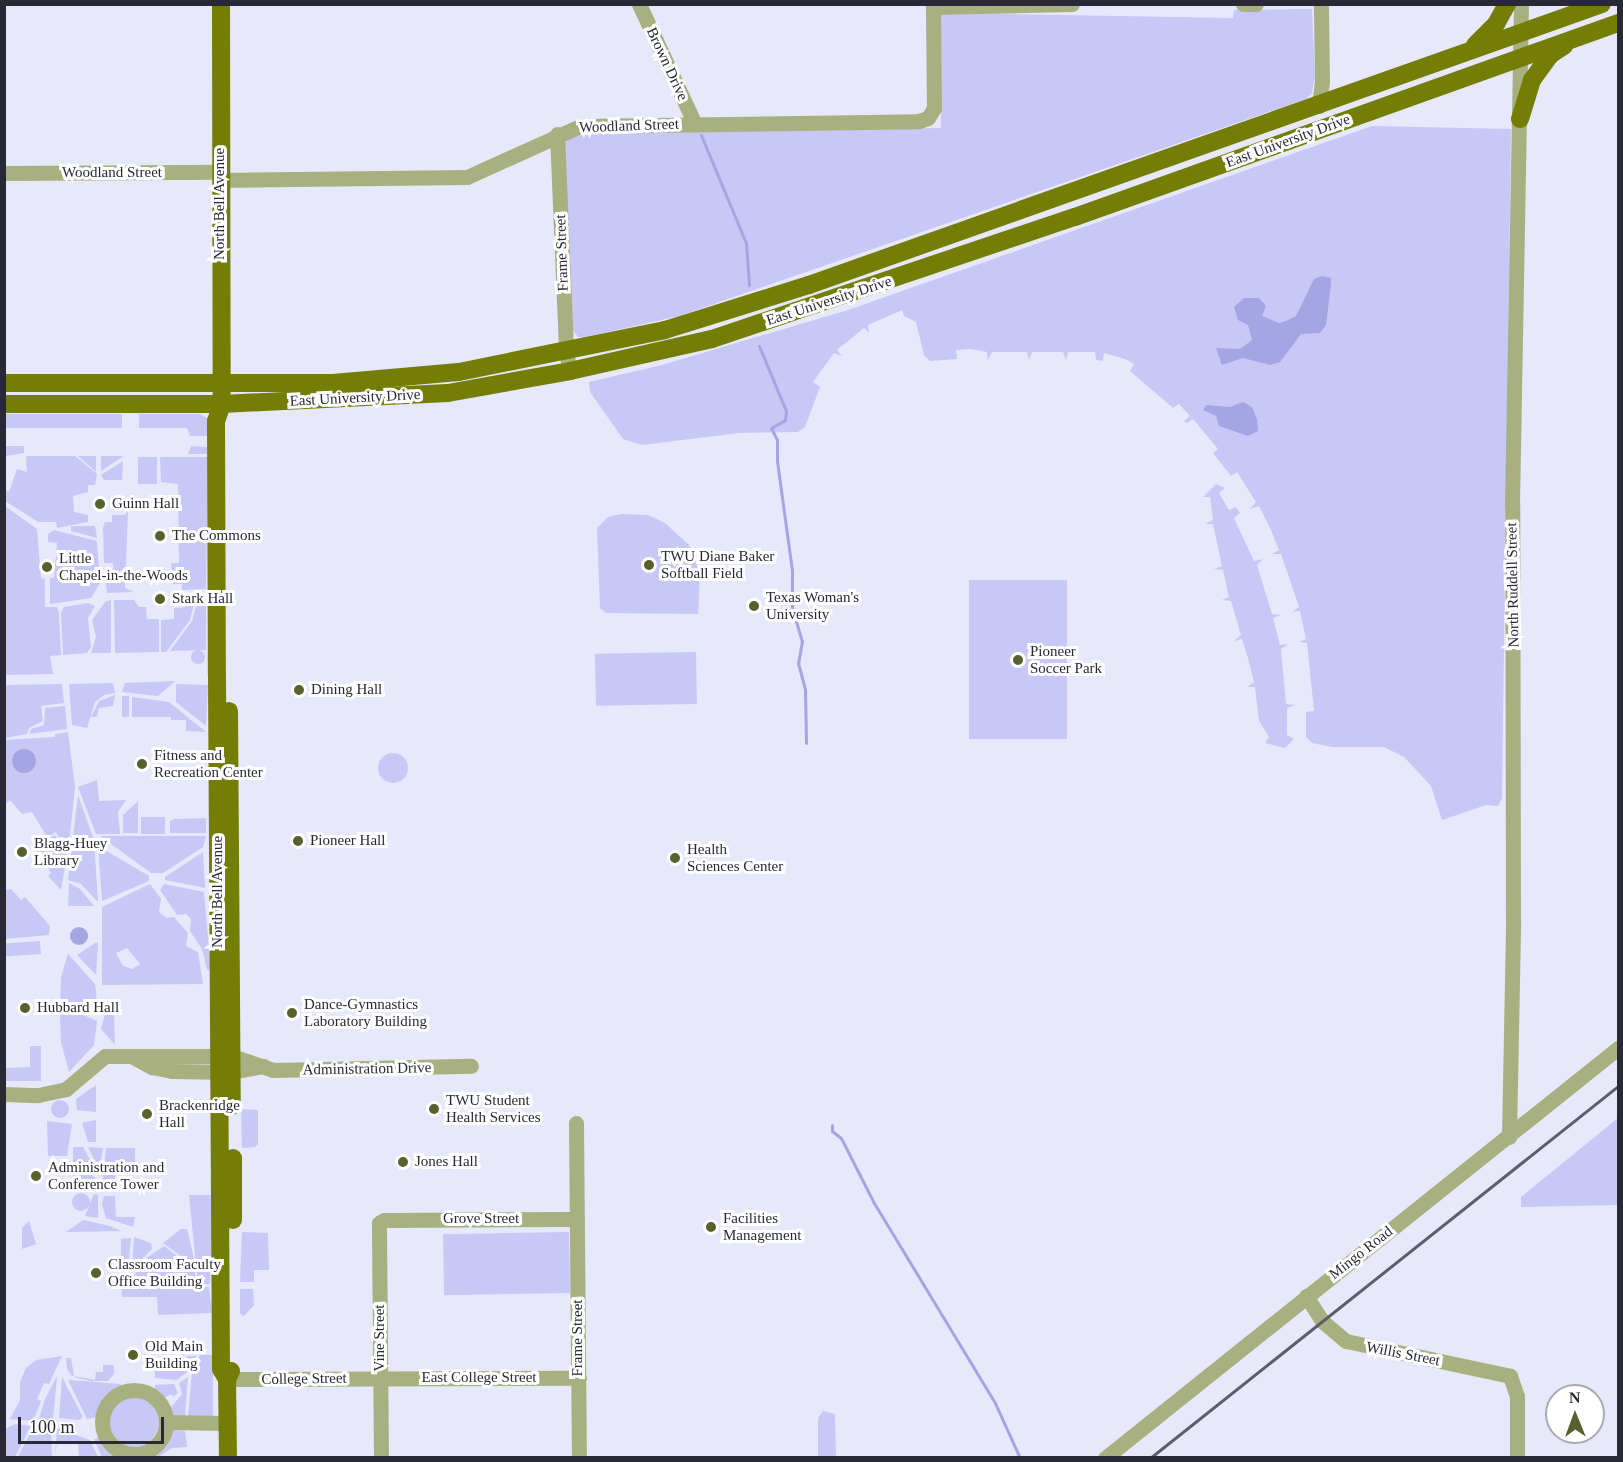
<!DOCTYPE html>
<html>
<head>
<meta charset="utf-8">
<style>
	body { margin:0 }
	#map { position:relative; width:1623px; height:1462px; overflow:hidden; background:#e7e8fb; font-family:Georgia,serif }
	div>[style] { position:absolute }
	.green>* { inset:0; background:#c7c8f5; transform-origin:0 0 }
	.round { border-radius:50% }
	.water>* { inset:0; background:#a5a5e3 }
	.stream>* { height:3px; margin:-1.5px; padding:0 1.5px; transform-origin:1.5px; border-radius:1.5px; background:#a5a5e3 }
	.minor>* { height:15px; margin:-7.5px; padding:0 7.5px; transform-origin:7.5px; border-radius:7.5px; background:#a9b07f }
	.minor>.ring { margin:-7.5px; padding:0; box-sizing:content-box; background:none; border:15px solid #a9b07f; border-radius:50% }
	.major>* { height:18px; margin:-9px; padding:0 9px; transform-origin:9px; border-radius:9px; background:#747d04 }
	.rail>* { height:3px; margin:-1.5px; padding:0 1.5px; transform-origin:1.5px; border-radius:1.5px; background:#5d5e6c }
	.dots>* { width:16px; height:16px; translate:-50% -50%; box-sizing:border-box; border:3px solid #fff; border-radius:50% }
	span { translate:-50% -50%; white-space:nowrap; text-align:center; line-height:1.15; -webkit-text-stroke:6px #fff; paint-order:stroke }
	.street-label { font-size:15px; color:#292935 }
	.poi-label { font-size:15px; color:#292935 }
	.left { translate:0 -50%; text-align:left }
	.frame { position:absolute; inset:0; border:6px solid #292935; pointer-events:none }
	.north { position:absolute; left:1545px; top:1384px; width:60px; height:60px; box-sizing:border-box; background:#fff; border:2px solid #a9a9ae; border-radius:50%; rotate:359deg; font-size:16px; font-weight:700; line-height:24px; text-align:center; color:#292935 }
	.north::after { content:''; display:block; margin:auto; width:21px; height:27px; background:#595f2d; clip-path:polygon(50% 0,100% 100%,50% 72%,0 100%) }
	.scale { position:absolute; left:18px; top:1417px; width:146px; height:27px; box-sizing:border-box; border:3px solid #292935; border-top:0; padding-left:8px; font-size:18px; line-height:21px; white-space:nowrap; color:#292935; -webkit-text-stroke:4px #fff; paint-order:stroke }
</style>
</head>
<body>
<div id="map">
	<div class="green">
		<div style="clip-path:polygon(1312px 9px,1315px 77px,1312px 93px,1306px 99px,679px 316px,586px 337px,578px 337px,572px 329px,563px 134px,941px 128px,939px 13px,1233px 18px,1234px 10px)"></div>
		<div style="clip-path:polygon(1372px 126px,1511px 129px,1502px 798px,1498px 806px,1486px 805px,1442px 820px,1431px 786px,1404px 757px,1384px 747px,1332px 747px,1312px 743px,1306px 737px,1306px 712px,1314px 711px,1307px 643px,1299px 642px,1306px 639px,1300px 611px,1292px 612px,1299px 607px,1281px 554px,1272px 554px,1279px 550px,1271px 530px,1259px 506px,1250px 509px,1256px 502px,1237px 472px,1231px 476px,1213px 453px,1218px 449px,1193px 419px,1187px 423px,1184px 421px,1190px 416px,1179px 404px,1173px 408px,1130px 371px,1134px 364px,1125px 359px,1104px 353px,1103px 361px,1096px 360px,1095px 352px,1068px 352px,1066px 360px,1063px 352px,1032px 352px,1029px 360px,1027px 352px,992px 352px,988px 360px,987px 352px,971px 349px,956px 350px,957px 359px,930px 361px,924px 355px,916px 322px,904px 316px,902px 310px,868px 325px,869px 333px,864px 328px,837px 350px,842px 356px,834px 353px,813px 382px,820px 387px,805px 427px,798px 432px,739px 433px,642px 445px,623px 439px,590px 392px,589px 382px,662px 365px,848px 310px)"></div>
		<div style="left:5px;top:414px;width:117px;height:14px"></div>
		<div style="clip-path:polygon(139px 414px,200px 414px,208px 419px,207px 436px,190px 436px,187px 428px,139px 428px)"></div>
		<div style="clip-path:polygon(5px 446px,24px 446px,24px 453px,5px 456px)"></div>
		<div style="clip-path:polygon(191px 446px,207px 447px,207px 454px,188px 454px)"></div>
		<div style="clip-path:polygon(26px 456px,75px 456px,97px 474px,95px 485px,88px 485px,88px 492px,73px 496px,74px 512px,88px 515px,88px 522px,57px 528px,56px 522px,38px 522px,5px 501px,5px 490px,9px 492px,17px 469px,27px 472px)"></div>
		<div style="clip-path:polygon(78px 456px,96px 456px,96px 472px)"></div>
		<div style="clip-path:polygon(101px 456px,124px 456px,101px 471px)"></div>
		<div style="left:138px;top:457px;width:19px;height:27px"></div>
		<div style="clip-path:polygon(160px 457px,208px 457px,206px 589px,182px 590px,182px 584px,173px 584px,171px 563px,179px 563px,178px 484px,161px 482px)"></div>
		<div style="clip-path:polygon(123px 461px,122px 480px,104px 480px,101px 475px)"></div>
		<div style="clip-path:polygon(1216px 484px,1225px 488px,1219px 493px,1229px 510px,1236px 507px,1240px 513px,1234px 518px,1254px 561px,1263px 559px,1257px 565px,1272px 614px,1281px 615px,1273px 618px,1280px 645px,1288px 644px,1281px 649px,1286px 704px,1295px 705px,1287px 708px,1287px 735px,1294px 739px,1285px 748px,1265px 743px,1269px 737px,1259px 721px,1255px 687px,1247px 687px,1254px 682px,1248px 658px,1242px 639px,1234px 641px,1241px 635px,1231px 601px,1222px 600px,1229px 597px,1223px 570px,1214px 569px,1222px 566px,1213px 524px,1205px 524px,1213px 520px,1210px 497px,1203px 497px)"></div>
		<div style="clip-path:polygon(5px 506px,37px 529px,41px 578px,45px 579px,45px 607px,57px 607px,59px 613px,61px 655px,50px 656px,53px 674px,5px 675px)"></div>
		<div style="clip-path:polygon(128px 511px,125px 588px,134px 592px,107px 593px,105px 577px,114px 576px,113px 563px,104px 563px,103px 528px,105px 522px,112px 522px,112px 515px,125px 515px)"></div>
		<div style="clip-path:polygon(621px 514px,648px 515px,665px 523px,689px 545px,700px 573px,698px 614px,606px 613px,600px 608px,597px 528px,608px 517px)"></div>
		<div style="clip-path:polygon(71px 526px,95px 526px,97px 538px,71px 531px)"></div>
		<div style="clip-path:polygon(54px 530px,97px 541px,100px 583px,91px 598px,50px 604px,50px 578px,54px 578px,57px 543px,48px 542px,48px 534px)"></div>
		<div style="left:1067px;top:580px;width:159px;height:98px;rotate:90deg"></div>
		<div style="clip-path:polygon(111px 600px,111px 653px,91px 653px,96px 637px,92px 620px,105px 602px)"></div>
		<div style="clip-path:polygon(114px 600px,134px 600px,139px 607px,146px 607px,147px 619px,159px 619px,159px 652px,115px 653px)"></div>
		<div style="clip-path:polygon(185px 602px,194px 604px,190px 620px,166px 652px,161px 652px,161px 620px,174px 619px,174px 608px,185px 607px)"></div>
		<div style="clip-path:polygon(197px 602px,206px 602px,206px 650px,170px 651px,192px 621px)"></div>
		<div style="clip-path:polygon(88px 603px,95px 606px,88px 618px,91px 647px,87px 653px,63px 655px,61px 613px,64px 607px)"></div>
		<div class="round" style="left:191px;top:650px;width:14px;height:14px"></div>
		<div style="left:696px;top:652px;width:52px;height:101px;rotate:89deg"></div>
		<div style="clip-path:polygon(175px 681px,158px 696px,122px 692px,125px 683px)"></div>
		<div style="clip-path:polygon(113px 683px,115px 693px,104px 695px,95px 702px,87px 728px,72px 725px,69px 684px)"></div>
		<div style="clip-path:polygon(62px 684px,64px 703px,41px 706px,43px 721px,29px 728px,27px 734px,5px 738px,5px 685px)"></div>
		<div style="clip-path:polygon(176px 684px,208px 685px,206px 726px,176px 702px)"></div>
		<div style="clip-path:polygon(115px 695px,113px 706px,99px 708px,97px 717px,91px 717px,99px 701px)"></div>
		<div style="left:122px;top:696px;width:7px;height:21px"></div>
		<div style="clip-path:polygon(132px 697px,169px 702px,206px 732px,186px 731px,186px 720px,171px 720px,171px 717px,132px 717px)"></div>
		<div style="clip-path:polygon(65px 706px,67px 729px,29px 734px,31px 729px,44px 725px,45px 708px)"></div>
		<div style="clip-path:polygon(68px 732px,75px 787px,69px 845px,63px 844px,56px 832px,47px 837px,32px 812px,22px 814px,10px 800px,5px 805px,5px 740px,55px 737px,55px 734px)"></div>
		<div class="round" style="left:378px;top:753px;width:30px;height:30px"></div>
		<div style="clip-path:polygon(97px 780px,99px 801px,126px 800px,118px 812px,120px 834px,96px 834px,78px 787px)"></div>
		<div style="clip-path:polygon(78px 795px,94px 840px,98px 902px,81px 884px,68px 880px)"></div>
		<div style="clip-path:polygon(138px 801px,138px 833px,123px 833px,123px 815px)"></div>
		<div style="left:141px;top:817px;width:24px;height:17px"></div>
		<div style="clip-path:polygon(206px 818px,206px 833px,170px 833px,170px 821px,174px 819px)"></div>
		<div style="clip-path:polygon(55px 835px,60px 845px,68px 848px,61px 890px,48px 876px,51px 873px,34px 847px)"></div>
		<div style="clip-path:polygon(100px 836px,206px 836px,203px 847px,163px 873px,151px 873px)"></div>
		<div style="clip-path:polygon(98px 846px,149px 876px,149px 881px,102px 901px)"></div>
		<div style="clip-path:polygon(203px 852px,205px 888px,165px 880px,165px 877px)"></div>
		<div style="clip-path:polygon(69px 883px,80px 889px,94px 906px,68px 906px)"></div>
		<div style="clip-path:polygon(evenodd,150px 884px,161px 899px,159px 912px,167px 918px,174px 917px,188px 933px,186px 946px,198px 952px,203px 984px,102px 985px,102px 907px,150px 884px,127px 948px,140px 964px,132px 969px,123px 966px,116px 953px,127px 948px)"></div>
		<div style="clip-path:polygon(164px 884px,204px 892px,211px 970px,207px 970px,202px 949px,190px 931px,191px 919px,186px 914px,177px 915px,160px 890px)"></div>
		<div style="clip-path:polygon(11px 889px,21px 900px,25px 897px,50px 926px,49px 935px,5px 939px,5px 890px)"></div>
		<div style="left:40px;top:941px;width:13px;height:35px;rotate:86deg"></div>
		<div style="clip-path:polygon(95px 943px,98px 943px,96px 975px,77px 955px)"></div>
		<div style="clip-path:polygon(68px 954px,95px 984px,97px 1002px,86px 1009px,60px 1010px,61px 977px)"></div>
		<div style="clip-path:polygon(60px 1014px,81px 1014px,97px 1021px,94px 1045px,69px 1072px,61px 1042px)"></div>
		<div style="clip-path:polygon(105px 1014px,114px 1014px,115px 1045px,101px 1029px)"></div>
		<div style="clip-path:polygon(30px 1046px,41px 1046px,41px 1081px,5px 1081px,5px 1068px,30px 1067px)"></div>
		<div style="clip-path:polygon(96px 1085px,96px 1112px,77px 1110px,76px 1099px)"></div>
		<div class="round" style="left:51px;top:1100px;width:18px;height:18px"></div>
		<div style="clip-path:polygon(241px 1109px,258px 1110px,258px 1144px,255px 1147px,242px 1148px)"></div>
		<div style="clip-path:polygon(1618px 1118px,1618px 1205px,1521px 1207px,1521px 1197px)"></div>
		<div style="clip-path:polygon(96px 1120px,96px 1142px,88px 1142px,82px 1123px)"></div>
		<div style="clip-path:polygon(47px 1121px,72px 1124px,67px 1156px,48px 1156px)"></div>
		<div style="clip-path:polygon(73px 1147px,83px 1147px,93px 1165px,89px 1172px,97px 1180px,95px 1185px,73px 1189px)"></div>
		<div style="clip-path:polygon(88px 1147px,103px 1148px,100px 1167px,97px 1165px)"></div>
		<div style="clip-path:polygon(106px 1148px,135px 1148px,135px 1168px,115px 1168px,115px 1191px,107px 1191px,102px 1186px)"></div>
		<div class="round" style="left:72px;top:1193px;width:18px;height:18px"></div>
		<div style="clip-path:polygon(94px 1194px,98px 1195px,98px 1218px,85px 1216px)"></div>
		<div style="clip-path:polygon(189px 1195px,214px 1195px,210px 1284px,198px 1285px)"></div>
		<div style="clip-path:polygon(104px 1196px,115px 1196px,116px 1217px,135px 1217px,133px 1227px,106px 1218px,102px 1204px)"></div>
		<div style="clip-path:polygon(83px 1220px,110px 1226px,121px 1231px,66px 1232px)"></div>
		<div style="clip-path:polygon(29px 1221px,36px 1244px,22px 1249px,22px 1228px)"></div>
		<div style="clip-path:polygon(181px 1229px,187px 1229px,196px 1267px,163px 1243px)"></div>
		<div style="clip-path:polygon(242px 1232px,268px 1233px,269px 1270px,254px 1270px,254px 1282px,240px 1282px)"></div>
		<div style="left:569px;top:1232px;width:61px;height:126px;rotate:89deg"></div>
		<div style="clip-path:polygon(134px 1237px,151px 1243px,152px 1249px,132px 1269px)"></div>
		<div style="clip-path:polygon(131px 1238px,128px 1268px,121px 1271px,121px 1239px)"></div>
		<div style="clip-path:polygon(164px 1246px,195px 1270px,196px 1285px,163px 1284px,133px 1277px,148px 1257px)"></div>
		<div style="clip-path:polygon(121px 1280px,161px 1287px,209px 1287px,212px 1313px,158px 1315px,157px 1297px,122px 1297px)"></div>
		<div style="clip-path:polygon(240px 1289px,253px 1289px,254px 1305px,244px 1316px,240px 1314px)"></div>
		<div style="clip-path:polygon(200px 1355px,213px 1355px,213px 1418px,188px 1417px,192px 1371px)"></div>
		<div style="clip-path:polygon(62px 1356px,49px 1384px,44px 1383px,37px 1399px,41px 1401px,33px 1421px,10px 1419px,20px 1400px,20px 1382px,26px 1368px,36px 1360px)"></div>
		<div style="clip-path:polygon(187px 1356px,197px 1356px,188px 1371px,177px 1380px,155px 1378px,155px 1364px,162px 1364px,163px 1371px,187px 1371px)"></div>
		<div style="clip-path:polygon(66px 1358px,71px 1358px,74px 1376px,95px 1380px,96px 1372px,103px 1372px,103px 1365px,114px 1365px,114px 1374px,108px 1381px,91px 1381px,77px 1378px,71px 1375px,67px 1369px)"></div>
		<div style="clip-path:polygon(57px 1376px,53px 1420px,38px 1422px,45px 1399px)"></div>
		<div style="clip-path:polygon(62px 1377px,83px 1417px,79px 1420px,59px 1418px)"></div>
		<div style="clip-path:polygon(188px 1377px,185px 1416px,171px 1416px,169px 1410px,182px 1394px,179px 1383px)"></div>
		<div style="clip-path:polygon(68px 1380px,121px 1384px,121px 1386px,104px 1399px,98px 1417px,87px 1419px)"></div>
		<div style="clip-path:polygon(174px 1384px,178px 1393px,173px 1397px,171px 1394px,163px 1399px,155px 1393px,155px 1385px)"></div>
		<div class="round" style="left:107px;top:1395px;width:52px;height:52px"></div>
		<div style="clip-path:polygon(823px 1411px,835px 1414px,836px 1457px,818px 1457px,818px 1418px)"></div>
		<div style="clip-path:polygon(15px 1424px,31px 1426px,15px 1457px,5px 1457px,5px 1429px)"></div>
		<div style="clip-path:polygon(51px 1426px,52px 1457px,18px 1457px,33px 1427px)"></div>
		<div style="clip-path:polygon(57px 1428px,90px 1440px,98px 1457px,79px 1457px,78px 1441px,57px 1441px,55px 1457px)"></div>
		<div style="clip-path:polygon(173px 1430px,185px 1431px,187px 1447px,172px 1448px,158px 1457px,155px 1452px)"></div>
		<div style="clip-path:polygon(101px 1438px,116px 1454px,119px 1457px,102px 1457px,94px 1439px)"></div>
	</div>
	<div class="water">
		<div style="clip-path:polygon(1322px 276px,1331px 278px,1331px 284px,1326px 325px,1320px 333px,1301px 334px,1280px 362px,1270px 365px,1243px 358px,1222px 365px,1216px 348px,1240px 349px,1252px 340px,1248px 325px,1238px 320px,1234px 307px,1244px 298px,1259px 298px,1266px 306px,1262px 316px,1279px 323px,1286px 321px,1296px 316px,1314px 279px)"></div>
		<div style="clip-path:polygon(1243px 402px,1252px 407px,1257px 419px,1258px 431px,1248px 436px,1219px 426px,1216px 416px,1203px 410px,1206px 405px,1230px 407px)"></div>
		<div class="round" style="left:12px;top:749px;width:24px;height:24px"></div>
		<div class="round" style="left:70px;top:927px;width:18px;height:18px"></div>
	</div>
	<div class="stream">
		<div style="left:701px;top:135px;width:117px;rotate:67.4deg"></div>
		<div style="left:746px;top:243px;width:42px;rotate:85.9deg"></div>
		<div style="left:759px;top:346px;width:70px;rotate:67.4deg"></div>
		<div style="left:786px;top:411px;width:9px;rotate:96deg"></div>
		<div style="left:785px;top:420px;width:16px;rotate:150deg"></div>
		<div style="left:771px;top:428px;width:13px;rotate:63deg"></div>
		<div style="left:777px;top:440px;width:21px;rotate:90deg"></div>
		<div style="left:777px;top:461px;width:110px;rotate:82.2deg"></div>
		<div style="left:792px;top:570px;width:37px;rotate:90deg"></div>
		<div style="left:792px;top:607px;width:35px;rotate:74deg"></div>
		<div style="left:802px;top:641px;width:22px;rotate:100deg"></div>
		<div style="left:798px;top:663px;width:28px;rotate:75deg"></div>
		<div style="left:805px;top:690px;width:53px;rotate:88.9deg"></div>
		<div style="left:832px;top:1125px;width:6px;rotate:90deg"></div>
		<div style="left:832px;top:1131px;width:11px;rotate:38deg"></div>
		<div style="left:841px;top:1138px;width:73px;rotate:63.1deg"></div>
		<div style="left:874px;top:1203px;width:234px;rotate:58.8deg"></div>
		<div style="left:995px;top:1403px;width:60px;rotate:65.6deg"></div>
	</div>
	<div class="minor">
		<div style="left:639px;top:4px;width:132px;rotate:65deg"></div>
		<div style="left:1243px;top:4px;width:13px"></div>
		<div style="left:933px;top:7px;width:139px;rotate:-1.2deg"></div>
		<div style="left:1319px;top:106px;width:25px;rotate:-83deg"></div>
		<div style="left:1322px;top:81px;width:76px;rotate:-90.8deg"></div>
		<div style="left:557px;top:134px;width:218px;rotate:87.6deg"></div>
		<div style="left:566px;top:352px;width:19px;rotate:78deg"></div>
		<div style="left:4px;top:173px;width:216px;rotate:-0.3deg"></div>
		<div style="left:220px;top:180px;width:247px;rotate:-0.7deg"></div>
		<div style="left:467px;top:177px;width:124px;rotate:-24.3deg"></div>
		<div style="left:580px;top:126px;width:339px;rotate:-0.8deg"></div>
		<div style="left:919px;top:121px;width:9px;rotate:-18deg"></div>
		<div style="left:928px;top:118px;width:12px;rotate:-59deg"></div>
		<div style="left:934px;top:108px;width:104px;rotate:-90.6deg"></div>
		<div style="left:131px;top:1056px;width:24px;rotate:28deg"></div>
		<div style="left:152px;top:1067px;width:20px;rotate:11deg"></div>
		<div style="left:172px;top:1071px;width:60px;rotate:1deg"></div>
		<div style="left:232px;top:1072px;width:32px;rotate:-11deg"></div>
		<div style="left:4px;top:1094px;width:34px;rotate:2deg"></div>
		<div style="left:38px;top:1095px;width:29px;rotate:-12deg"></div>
		<div style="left:66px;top:1089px;width:51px;rotate:-40.2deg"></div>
		<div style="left:105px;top:1056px;width:127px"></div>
		<div style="left:232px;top:1056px;width:43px;rotate:18.9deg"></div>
		<div style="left:273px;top:1070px;width:198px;rotate:-1.2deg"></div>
		<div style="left:576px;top:1123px;width:335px;rotate:89.5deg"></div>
		<div style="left:1509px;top:1137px;width:217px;rotate:-88.9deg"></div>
		<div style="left:1513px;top:920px;width:415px;rotate:-90.1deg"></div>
		<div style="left:1512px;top:505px;width:501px;rotate:-88.97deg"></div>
		<div style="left:1306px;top:1296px;width:30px;rotate:57deg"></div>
		<div style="left:1322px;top:1321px;width:31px;rotate:40deg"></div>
		<div style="left:1346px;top:1341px;width:168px;rotate:12deg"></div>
		<div style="left:1510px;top:1376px;width:21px;rotate:71deg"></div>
		<div style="left:1517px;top:1396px;width:62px;rotate:90deg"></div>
		<div style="left:227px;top:1379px;width:352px;rotate:-0.2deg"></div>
		<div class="ring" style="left:102px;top:1390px;width:49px;height:49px"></div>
		<div style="left:166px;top:1422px;width:62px;rotate:0.9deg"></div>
		<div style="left:381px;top:1458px;width:235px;rotate:-90.5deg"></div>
		<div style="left:379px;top:1223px;width:6px;rotate:-31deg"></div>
		<div style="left:384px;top:1220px;width:193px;rotate:-0.3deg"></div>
		<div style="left:1105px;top:1458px;width:657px;rotate:-38.63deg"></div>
	</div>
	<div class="major">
		<div style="left:221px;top:4px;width:400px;rotate:89.9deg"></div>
		<div style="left:222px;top:404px;width:18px;rotate:109deg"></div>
		<div style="left:216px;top:421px;width:254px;rotate:89.8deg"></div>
		<div style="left:217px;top:675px;width:694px;rotate:89.67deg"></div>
		<div style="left:221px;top:1369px;width:12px;rotate:59deg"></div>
		<div style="left:1475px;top:45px;width:30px;rotate:-45deg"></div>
		<div style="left:1496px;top:24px;width:23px;rotate:-61deg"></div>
		<div style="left:1520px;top:119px;width:41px;rotate:-72.9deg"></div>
		<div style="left:1532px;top:80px;width:31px;rotate:-54deg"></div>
		<div style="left:1550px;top:55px;width:17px;rotate:-33deg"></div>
		<div style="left:4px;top:383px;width:329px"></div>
		<div style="left:333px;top:383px;width:126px;rotate:-5deg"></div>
		<div style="left:459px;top:372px;width:210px;rotate:-11.5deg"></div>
		<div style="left:665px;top:330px;width:151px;rotate:-17.4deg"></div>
		<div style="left:809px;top:285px;width:841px;rotate:-19.51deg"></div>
		<div style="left:4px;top:404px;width:218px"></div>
		<div style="left:222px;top:404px;width:226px;rotate:-2.8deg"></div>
		<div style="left:448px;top:393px;width:124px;rotate:-10.2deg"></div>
		<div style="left:570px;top:371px;width:146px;rotate:-12.7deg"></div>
		<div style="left:712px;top:339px;width:383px;rotate:-18.6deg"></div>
		<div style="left:1075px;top:217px;width:577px;rotate:-19.66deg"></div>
		<div style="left:229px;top:711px;width:395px;rotate:89.6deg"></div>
		<div style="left:233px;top:1158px;width:62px;rotate:90deg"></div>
		<div style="left:228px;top:1458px;width:79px;rotate:-90.7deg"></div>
		<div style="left:227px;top:1379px;width:9px;rotate:-63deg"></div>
	</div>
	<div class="rail">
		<div style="left:1150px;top:1458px;width:598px;rotate:-38.48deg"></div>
	</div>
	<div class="dots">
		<div style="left:100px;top:504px;background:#595f2d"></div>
		<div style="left:160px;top:536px;background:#595f2d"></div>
		<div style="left:649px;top:565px;background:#595f2d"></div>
		<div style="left:47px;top:567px;background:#595f2d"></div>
		<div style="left:160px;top:599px;background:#595f2d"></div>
		<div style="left:754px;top:606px;background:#595f2d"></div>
		<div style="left:1018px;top:660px;background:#595f2d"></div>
		<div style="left:299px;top:690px;background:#595f2d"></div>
		<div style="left:142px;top:764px;background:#595f2d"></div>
		<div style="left:298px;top:841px;background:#595f2d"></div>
		<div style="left:22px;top:852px;background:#595f2d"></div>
		<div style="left:675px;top:858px;background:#595f2d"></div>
		<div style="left:25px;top:1008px;background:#595f2d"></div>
		<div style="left:292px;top:1013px;background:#595f2d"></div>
		<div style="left:434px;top:1109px;background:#595f2d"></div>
		<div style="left:147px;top:1114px;background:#595f2d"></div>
		<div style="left:403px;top:1162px;background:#595f2d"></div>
		<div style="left:36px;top:1176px;background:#595f2d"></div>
		<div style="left:711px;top:1227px;background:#595f2d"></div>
		<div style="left:96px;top:1273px;background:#595f2d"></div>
		<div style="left:133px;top:1355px;background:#595f2d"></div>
	</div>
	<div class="street-label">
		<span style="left:667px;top:64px;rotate:65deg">Brown Drive</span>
		<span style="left:629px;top:126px;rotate:-2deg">Woodland Street</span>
		<span style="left:1288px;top:141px;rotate:-20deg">East University Drive</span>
		<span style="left:112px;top:173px">Woodland Street</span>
		<span style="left:220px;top:204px;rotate:-90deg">North Bell Avenue</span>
		<span style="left:562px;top:253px;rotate:-92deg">Frame Street</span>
		<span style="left:829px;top:301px;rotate:-18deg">East University Drive</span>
		<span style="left:355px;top:398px;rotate:-3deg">East University Drive</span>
		<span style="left:1513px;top:585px;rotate:-91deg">North Ruddell Street</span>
		<span style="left:218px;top:892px;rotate:-90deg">North Bell Avenue</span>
		<span style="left:367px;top:1069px;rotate:-1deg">Administration Drive</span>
		<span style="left:481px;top:1219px">Grove Street</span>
		<span style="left:1361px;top:1253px;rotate:-38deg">Mingo Road</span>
		<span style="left:380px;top:1338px;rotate:-90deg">Vine Street</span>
		<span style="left:578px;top:1338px;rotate:-90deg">Frame Street</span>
		<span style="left:1403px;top:1354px;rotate:11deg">Willis Street</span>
		<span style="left:479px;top:1378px">East College Street</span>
		<span style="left:304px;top:1379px;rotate:-1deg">College Street</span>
	</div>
	<div class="poi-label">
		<span class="left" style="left:112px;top:504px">Guinn Hall</span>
		<span class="left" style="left:172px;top:536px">The Commons</span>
		<span class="left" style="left:661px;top:565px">TWU Diane Baker<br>Softball Field</span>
		<span class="left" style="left:59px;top:567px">Little<br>Chapel-in-the-Woods</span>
		<span class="left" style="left:766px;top:606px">Texas Woman's<br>University</span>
		<span class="left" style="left:172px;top:599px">Stark Hall</span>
		<span class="left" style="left:1030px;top:660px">Pioneer<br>Soccer Park</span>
		<span class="left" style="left:311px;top:690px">Dining Hall</span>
		<span class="left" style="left:154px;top:764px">Fitness and<br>Recreation Center</span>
		<span class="left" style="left:310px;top:841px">Pioneer Hall</span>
		<span class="left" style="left:34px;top:852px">Blagg-Huey<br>Library</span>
		<span class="left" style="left:687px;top:858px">Health<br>Sciences Center</span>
		<span class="left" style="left:304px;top:1013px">Dance-Gymnastics<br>Laboratory Building</span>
		<span class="left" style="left:37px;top:1008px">Hubbard Hall</span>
		<span class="left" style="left:446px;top:1109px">TWU Student<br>Health Services</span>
		<span class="left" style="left:159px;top:1114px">Brackenridge<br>Hall</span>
		<span class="left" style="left:415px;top:1162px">Jones Hall</span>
		<span class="left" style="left:48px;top:1176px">Administration and<br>Conference Tower</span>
		<span class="left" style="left:723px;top:1227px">Facilities<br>Management</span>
		<span class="left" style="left:108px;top:1273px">Classroom Faculty<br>Office Building</span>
		<span class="left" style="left:145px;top:1355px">Old Main<br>Building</span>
	</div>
	<div class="frame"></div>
	<div class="north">N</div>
	<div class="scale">100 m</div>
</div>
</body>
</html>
